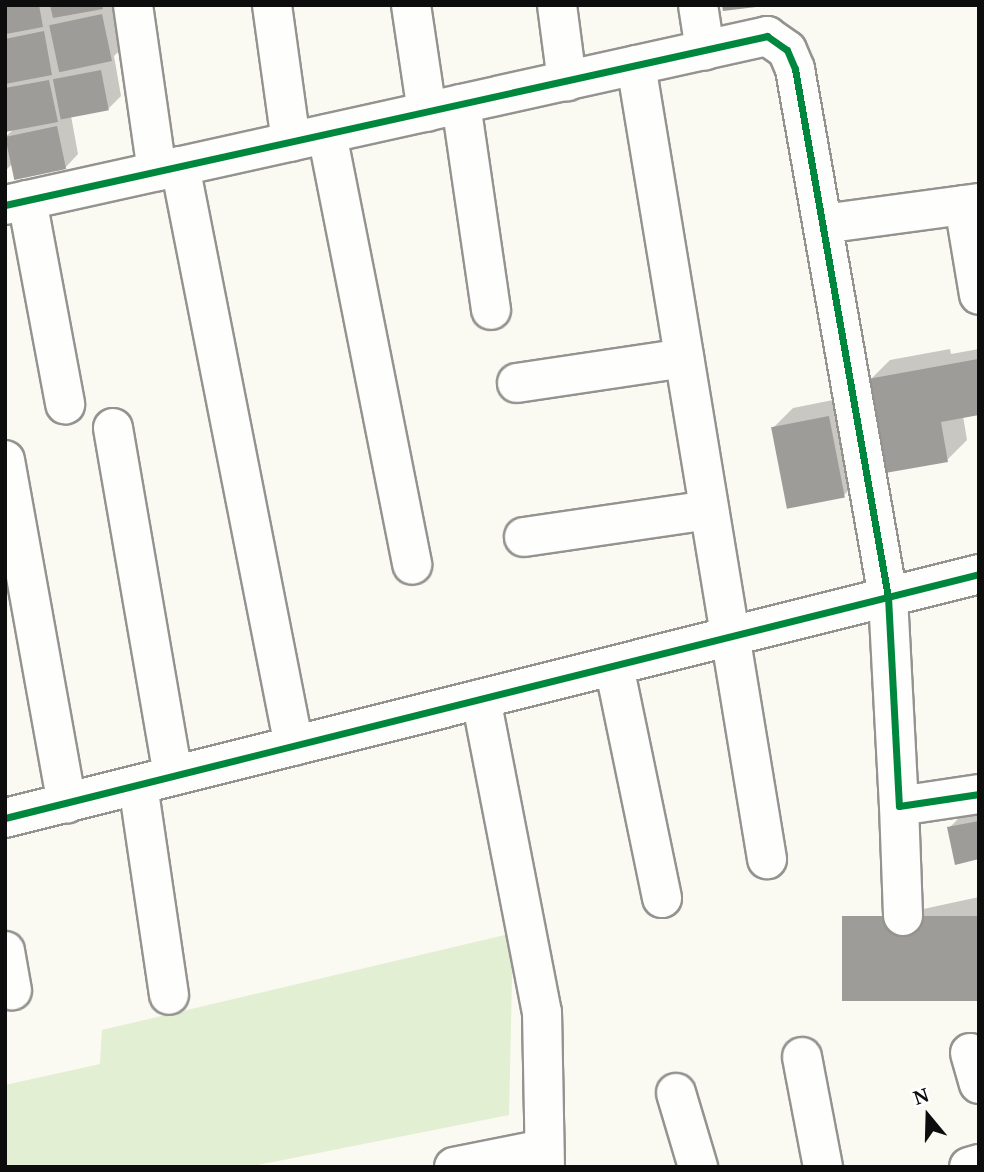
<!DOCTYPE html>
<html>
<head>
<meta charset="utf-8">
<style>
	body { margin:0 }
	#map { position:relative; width:984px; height:1172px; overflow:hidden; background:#faf9f2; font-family:"Noto Serif",serif }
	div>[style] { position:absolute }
	.green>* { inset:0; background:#e3efd3 }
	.shadow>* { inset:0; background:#0003 }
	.building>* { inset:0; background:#9d9c98; transform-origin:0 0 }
	.roads { filter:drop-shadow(2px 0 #949390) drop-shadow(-2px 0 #949390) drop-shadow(0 2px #949390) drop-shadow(0 -2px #949390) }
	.minor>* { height:38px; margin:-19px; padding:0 19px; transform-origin:19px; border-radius:19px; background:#fefefd }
	.cycleway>* { height:7px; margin:-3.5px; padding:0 3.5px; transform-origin:3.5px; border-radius:3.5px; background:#00873e }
	span { translate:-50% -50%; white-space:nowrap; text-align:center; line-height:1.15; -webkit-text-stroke:7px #fff; paint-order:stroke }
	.frame { position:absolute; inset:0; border:7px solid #0d0d0d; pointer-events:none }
	.north { position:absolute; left:893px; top:1081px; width:70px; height:70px; -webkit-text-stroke:5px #fff; paint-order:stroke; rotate:341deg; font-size:19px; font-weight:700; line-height:28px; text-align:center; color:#0d0d0d }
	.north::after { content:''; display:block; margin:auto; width:24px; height:32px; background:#0d0d0d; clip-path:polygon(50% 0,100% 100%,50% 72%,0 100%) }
</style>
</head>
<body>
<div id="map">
	<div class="green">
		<div style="clip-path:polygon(513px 933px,509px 1115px,248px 1167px,5px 1167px,5px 1085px,100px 1064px,102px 1030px)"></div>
	</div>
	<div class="shadow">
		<div style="clip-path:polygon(5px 5px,116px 5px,124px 46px,114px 56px,121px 96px,108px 109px,71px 116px,78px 154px,65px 168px,11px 165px,5px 171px,5px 137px,14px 129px,5px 130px)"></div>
		<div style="clip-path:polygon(950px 349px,951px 354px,979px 349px,979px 413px,963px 416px,967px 440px,947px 460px,870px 380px,890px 360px)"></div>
		<div style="clip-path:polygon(848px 397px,863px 476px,844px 495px,773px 428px,793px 408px)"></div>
		<div style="clip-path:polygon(979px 811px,979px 858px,949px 828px,962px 815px)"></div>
		<div style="clip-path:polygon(979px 897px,979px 999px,847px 945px,872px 920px)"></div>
	</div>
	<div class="building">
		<div style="clip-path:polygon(5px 5px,39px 5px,43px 27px,6px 34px)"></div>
		<div style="clip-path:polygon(50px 5px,102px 5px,103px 9px,53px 18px)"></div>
		<div style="clip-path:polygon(722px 5px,756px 5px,756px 7px,723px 11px)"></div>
		<div style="left:102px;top:14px;width:48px;height:54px;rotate:78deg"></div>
		<div style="clip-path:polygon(44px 31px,52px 75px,5px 84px,5px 39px)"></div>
		<div style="left:101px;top:70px;width:41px;height:49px;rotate:79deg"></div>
		<div style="clip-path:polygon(49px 80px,58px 122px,5px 132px,5px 88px)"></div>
		<div style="left:57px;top:126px;width:44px;height:53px;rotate:78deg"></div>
		<div style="clip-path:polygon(978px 359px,979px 415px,941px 422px,948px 462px,885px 473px,868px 379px)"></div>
		<div style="left:829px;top:416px;width:83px;height:59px;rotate:79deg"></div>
		<div style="clip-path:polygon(979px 821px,979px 859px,955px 865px,947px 827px)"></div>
		<div style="left:979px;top:916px;width:85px;height:137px;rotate:90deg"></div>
	</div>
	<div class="roads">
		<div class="minor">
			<div style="left:133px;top:5px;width:168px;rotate:81.8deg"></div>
			<div style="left:272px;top:5px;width:138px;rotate:82.1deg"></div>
			<div style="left:411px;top:5px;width:108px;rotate:81.5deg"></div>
			<div style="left:557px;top:5px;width:77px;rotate:82.5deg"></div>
			<div style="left:698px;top:5px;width:46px;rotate:81.2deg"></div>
			<div style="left:636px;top:65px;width:805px;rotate:80.63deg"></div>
			<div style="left:461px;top:104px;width:208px;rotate:81.7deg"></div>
			<div style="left:327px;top:134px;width:439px;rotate:78.8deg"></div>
			<div style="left:180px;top:166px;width:591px;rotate:78.88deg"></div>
			<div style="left:27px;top:200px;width:208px;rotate:79.4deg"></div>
			<div style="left:5px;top:205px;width:781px;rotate:-12.5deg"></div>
			<div style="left:767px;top:36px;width:24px;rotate:35deg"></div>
			<div style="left:787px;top:50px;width:21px;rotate:67deg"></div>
			<div style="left:795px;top:69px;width:536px;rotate:80.01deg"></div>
			<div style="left:888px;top:597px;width:209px;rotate:87deg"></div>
			<div style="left:899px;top:806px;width:81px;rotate:-8.5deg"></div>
			<div style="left:964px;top:205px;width:91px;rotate:80.5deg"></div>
			<div style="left:823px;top:224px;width:157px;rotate:-7.7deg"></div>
			<div style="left:517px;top:383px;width:169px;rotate:-8.5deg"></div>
			<div style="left:113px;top:428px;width:353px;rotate:80.2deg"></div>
			<div style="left:5px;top:460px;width:349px;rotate:79.8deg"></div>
			<div style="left:524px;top:537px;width:187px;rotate:-8.3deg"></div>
			<div style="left:614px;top:666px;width:237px;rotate:78.3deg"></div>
			<div style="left:481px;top:699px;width:319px;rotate:79deg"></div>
			<div style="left:542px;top:1012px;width:155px;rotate:88.9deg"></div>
			<div style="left:138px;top:785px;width:212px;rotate:81.6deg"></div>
			<div style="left:899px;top:806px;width:110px;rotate:87.9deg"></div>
			<div style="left:5px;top:818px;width:1004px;rotate:-14.06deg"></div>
			<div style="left:5px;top:951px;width:40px;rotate:80deg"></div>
			<div style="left:970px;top:1053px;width:32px;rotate:74deg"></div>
			<div style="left:802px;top:1057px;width:112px;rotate:79.2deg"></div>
			<div style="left:676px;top:1093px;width:77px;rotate:73.4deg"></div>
			<div style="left:454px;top:1167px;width:92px;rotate:-11.3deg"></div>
			<div style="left:969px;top:1167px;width:10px;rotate:-17deg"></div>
		</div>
	</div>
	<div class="cycleway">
		<div style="left:5px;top:205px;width:781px;rotate:-12.5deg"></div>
		<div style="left:767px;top:36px;width:24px;rotate:35deg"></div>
		<div style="left:787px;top:50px;width:21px;rotate:67deg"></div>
		<div style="left:795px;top:69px;width:536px;rotate:80.01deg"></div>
		<div style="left:888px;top:597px;width:209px;rotate:87deg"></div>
		<div style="left:899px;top:806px;width:81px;rotate:-8.5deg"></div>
		<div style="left:5px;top:818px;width:1004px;rotate:-14.06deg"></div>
	</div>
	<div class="frame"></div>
	<div class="north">N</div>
</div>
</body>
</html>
